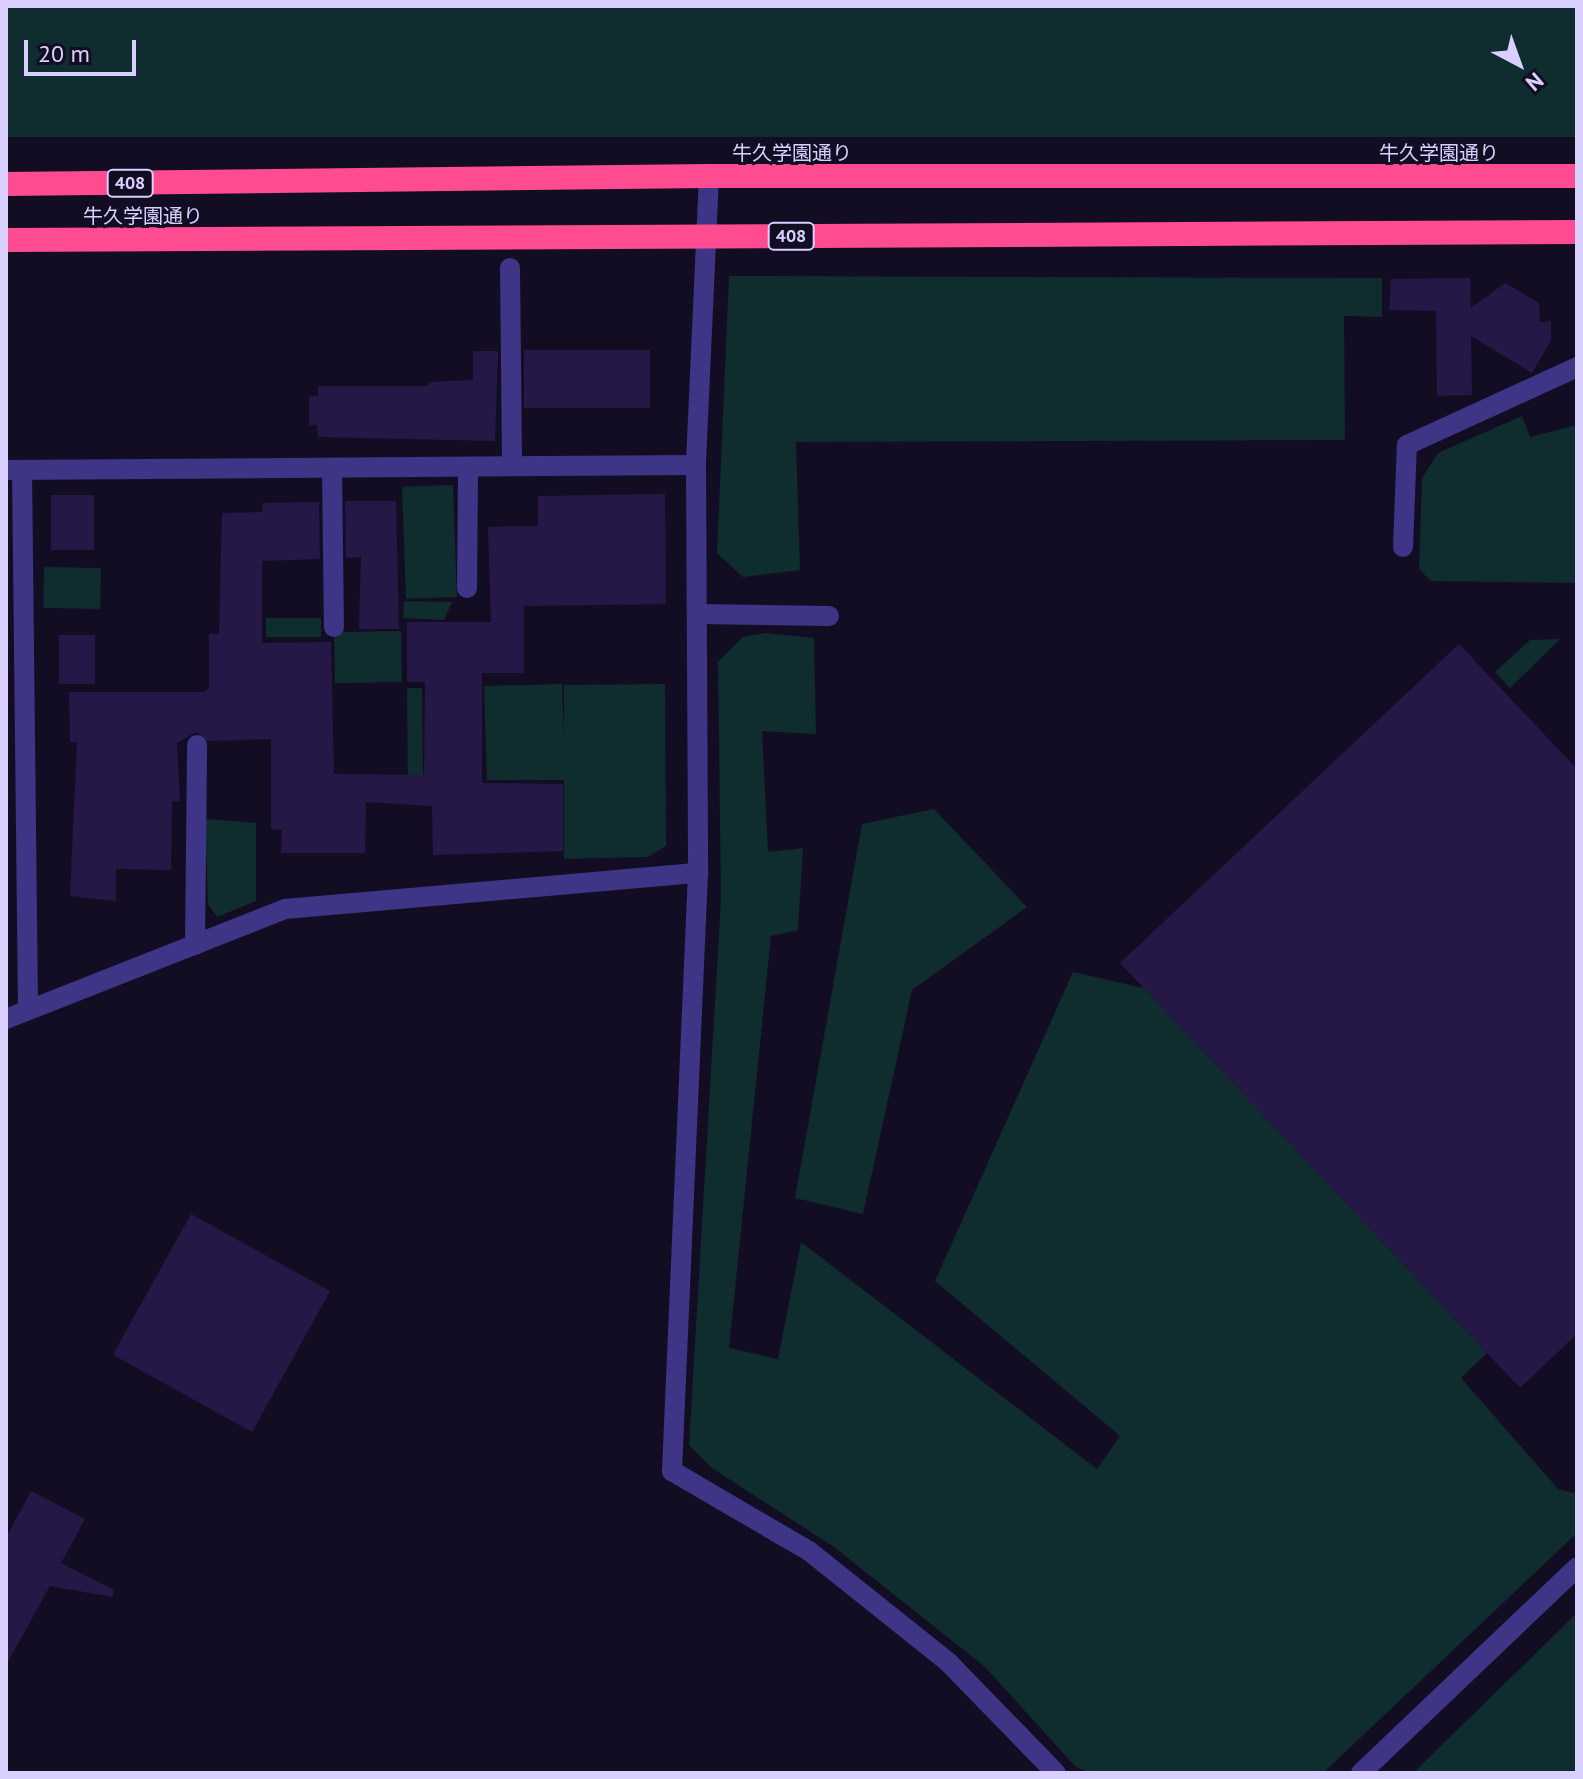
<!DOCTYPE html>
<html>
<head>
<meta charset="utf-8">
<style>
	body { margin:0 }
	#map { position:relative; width:1583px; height:1779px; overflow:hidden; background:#130d24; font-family:"PT Sans","Noto Sans JP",sans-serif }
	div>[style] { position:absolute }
	.green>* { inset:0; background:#0f2c2e; transform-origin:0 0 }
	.building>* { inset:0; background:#251846; transform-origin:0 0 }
	.minor>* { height:20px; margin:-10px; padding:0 10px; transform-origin:10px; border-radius:10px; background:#3f3586 }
	.highway>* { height:24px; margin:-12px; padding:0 12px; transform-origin:12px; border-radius:12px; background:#ff4b90 }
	span { translate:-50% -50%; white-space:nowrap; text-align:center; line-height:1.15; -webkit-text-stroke:6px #130d24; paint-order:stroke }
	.shield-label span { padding:2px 6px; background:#130d24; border:2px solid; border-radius:6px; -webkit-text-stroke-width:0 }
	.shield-label { font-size:18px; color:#d9d0ff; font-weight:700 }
	.street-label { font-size:20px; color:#d9d0ff }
	.frame { position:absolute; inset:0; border:8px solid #d9d0ff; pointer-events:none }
	.north { position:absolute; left:1479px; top:24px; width:80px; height:80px; -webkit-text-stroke:6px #130d24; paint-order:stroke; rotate:139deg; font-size:22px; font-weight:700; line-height:32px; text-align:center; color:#d9d0ff }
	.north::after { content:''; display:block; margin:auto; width:28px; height:36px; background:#d9d0ff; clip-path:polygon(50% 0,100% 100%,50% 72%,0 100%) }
	.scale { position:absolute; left:24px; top:40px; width:112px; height:36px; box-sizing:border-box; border:4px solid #d9d0ff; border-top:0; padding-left:10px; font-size:24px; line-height:28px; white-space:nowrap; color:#d9d0ff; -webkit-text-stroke:6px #130d24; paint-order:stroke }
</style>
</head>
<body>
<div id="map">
	<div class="green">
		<div style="left:6px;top:6px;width:1571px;height:131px"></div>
		<div style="clip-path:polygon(729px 276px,1382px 278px,1382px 317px,1344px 316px,1345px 440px,796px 442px,800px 570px,743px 577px,717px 553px)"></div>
		<div style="clip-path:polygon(1522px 416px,1530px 437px,1577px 425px,1577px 583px,1431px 581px,1419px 569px,1422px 478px,1438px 453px)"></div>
		<div style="left:453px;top:485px;width:112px;height:51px;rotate:88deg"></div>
		<div style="left:44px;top:567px;width:57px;height:41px;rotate:1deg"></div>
		<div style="clip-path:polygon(404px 601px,452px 602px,444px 620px,403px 618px)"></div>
		<div style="left:266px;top:618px;width:55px;height:19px"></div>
		<div style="left:401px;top:631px;width:51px;height:67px;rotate:89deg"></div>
		<div style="clip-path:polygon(766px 633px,814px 638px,816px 734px,762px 731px,768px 852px,803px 848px,798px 930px,771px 936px,729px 1348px,778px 1359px,801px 1242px,1097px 1469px,1120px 1436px,935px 1281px,1073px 972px,1144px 988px,1487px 1353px,1461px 1378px,1558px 1489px,1577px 1494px,1577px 1533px,1323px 1773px,1090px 1773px,1076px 1767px,984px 1666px,834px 1547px,712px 1468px,689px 1445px,721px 900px,718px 662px,743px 637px)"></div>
		<div style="clip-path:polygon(1560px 639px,1510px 688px,1495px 672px,1530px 640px)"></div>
		<div style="clip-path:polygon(562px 684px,564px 738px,564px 685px,665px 684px,666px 846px,648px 857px,564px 859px,564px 780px,487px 780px,484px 686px)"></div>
		<div style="clip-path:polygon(407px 688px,422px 688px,423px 776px,408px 791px)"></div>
		<div style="clip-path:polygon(934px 809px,1027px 907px,912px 990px,863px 1214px,795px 1198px,862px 824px)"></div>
		<div style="clip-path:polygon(205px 819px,256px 823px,256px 901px,217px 917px,208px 904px)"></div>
		<div style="clip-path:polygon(1577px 1613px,1577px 1773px,1413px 1773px)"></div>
	</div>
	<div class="building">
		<div style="clip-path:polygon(1470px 278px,1471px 308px,1505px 283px,1539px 303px,1540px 322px,1551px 321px,1551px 340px,1532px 373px,1471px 336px,1472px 395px,1437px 396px,1436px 311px,1389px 310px,1391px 279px)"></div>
		<div style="left:650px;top:350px;width:58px;height:126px;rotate:90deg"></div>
		<div style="clip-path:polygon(473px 351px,498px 351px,495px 441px,318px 437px,317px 425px,309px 425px,309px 397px,318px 396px,318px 386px,428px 386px,429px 382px,473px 380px)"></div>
		<div style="clip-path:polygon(665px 494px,666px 604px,524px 606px,524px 673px,482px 673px,482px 783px,563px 784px,563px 851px,433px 855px,432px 806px,366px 802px,365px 853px,281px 853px,282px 830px,271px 829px,271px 739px,209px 741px,196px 732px,177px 743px,180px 801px,172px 801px,171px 870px,116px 869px,116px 901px,70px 896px,77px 742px,70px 742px,69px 692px,204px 692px,209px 688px,209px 634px,219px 634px,222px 513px,262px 512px,263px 503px,319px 502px,320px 559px,262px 561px,262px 643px,331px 642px,334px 774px,424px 775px,425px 682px,407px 682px,407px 622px,491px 622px,488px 527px,538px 526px,538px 496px)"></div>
		<div style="left:94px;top:495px;width:55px;height:43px;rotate:90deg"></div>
		<div style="clip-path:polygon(345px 501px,396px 501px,399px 629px,359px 629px,361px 557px,346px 558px)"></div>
		<div style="left:59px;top:635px;width:36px;height:49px"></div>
		<div style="clip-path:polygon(1459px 644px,1577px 769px,1577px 1334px,1520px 1388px,1120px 963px)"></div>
		<div style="left:191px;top:1214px;width:159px;height:161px;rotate:29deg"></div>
		<div style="clip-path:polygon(31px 1491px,85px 1519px,61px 1563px,114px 1590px,112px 1597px,50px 1586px,6px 1665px,6px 1538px)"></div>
	</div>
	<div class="minor">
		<div style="left:709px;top:176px;width:289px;rotate:92.6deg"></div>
		<div style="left:696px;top:465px;width:408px;rotate:89.7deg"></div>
		<div style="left:698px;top:873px;width:599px;rotate:92.49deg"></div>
		<div style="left:672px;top:1471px;width:159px;rotate:30.3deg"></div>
		<div style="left:809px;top:1551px;width:178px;rotate:38.6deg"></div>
		<div style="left:948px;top:1662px;width:155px;rotate:45.8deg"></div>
		<div style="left:510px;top:268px;width:198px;rotate:89.4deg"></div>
		<div style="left:332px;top:468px;width:159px;rotate:89.3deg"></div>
		<div style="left:6px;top:470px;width:690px;rotate:-0.42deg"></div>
		<div style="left:22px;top:470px;width:540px;rotate:89.36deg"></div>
		<div style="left:1403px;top:547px;width:102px;rotate:-87.8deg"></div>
		<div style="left:1407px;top:445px;width:187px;rotate:-24.6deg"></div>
		<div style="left:467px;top:588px;width:121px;rotate:-89.5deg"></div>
		<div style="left:697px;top:614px;width:132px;rotate:0.9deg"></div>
		<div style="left:195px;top:945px;width:200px;rotate:-89.4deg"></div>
		<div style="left:6px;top:1019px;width:300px;rotate:-21.5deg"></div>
		<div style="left:285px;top:909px;width:415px;rotate:-5deg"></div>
		<div style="left:1361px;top:1773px;width:298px;rotate:-43.6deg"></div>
	</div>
	<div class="highway">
		<div style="left:6px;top:184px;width:703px;rotate:-0.65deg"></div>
		<div style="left:709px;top:176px;width:868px"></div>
		<div style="left:6px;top:240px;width:1571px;rotate:-0.29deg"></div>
	</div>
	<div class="shield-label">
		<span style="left:130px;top:183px">408</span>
		<span style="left:791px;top:236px">408</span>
	</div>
	<div class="street-label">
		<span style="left:792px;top:153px">牛久学園通り</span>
		<span style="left:1439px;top:153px">牛久学園通り</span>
		<span style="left:143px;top:216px">牛久学園通り</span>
	</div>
	<div class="frame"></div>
	<div class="north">N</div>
	<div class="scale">20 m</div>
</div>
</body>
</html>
